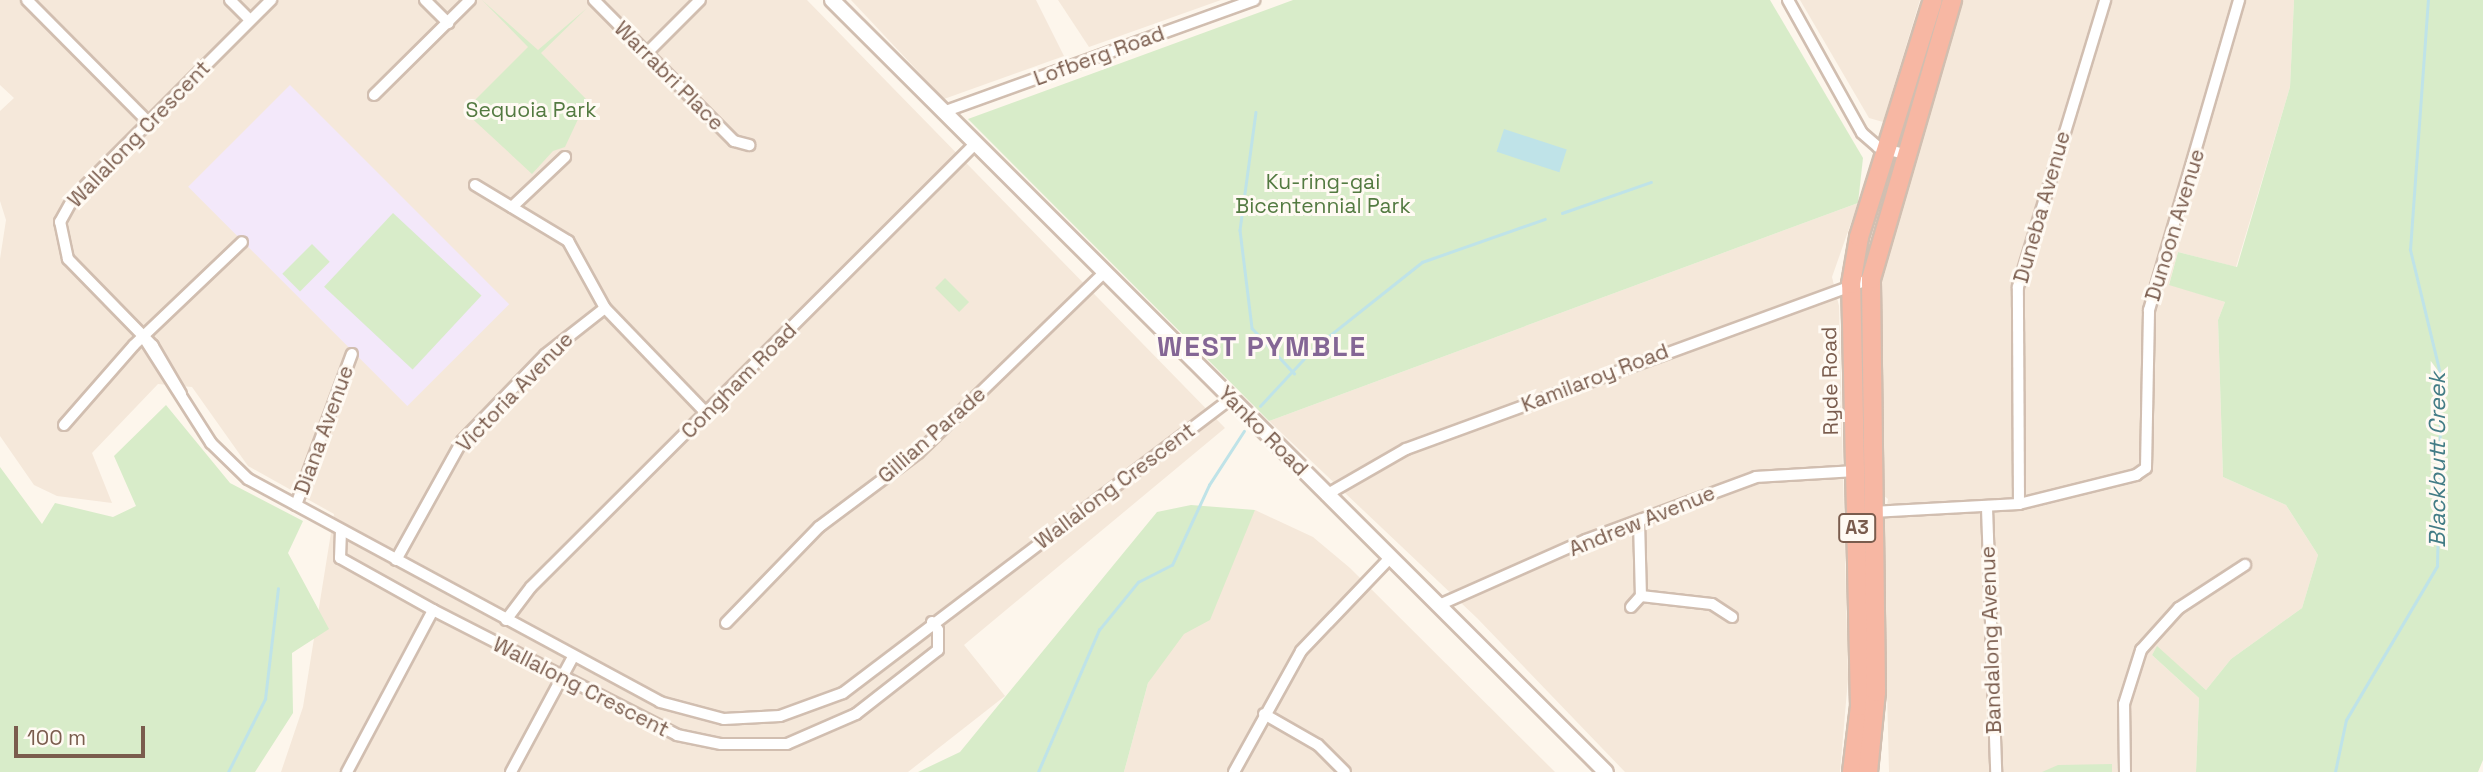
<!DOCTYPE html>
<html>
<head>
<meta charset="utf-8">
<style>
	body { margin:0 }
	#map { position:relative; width:2483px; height:772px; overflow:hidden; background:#fdf6ec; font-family:"Space Grotesk",sans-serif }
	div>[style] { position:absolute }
	.residential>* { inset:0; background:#f5e8da }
	.education>* { inset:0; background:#f3e8fa; transform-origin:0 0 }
	.green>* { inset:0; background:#d8ecc9; transform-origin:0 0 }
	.water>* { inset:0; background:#bfe3e8; transform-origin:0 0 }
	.stream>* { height:2.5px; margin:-1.25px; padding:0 1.25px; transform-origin:1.25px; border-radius:1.25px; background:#bfe3e8 }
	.roads { filter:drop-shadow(2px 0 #d1beb0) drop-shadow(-2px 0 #d1beb0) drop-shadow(0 2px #d1beb0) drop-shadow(0 -2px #d1beb0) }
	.street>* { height:10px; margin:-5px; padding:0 5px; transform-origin:5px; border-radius:5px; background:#fff }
	.secondary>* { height:14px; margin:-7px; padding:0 7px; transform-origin:7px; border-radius:7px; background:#fff }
	.highway>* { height:18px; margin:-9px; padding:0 9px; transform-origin:9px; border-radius:9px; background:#f7b7a3 }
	span { translate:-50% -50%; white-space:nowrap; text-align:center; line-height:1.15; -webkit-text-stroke:6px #fffaf3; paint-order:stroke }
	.shield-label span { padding:2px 5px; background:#fffaf3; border:2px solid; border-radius:5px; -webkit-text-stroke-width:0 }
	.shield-label { font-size:19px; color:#7a5c4d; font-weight:700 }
	.street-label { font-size:21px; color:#7a5c4d }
	.park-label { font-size:21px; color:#537a41 }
	.water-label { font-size:23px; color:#437c86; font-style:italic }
	.district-label { font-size:28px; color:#846695; font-weight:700; letter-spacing:2px }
	.scale { position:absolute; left:14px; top:726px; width:131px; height:32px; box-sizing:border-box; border:4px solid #7a5c4d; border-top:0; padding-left:9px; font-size:21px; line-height:24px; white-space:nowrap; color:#7a5c4d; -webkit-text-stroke:5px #fffaf3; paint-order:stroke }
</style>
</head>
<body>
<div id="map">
	<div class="residential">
		<div style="clip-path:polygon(0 0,807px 0,1225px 428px,964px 645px,1005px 696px,908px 772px,281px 772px,303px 707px,334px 514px,248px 466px,192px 387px,158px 384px,92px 453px,112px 503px,57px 496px,34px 485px,0 436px,0 259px,6px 220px,0 201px,0 111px,14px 98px,0 85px)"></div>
		<div style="clip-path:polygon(851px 0,1036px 0,1064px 56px,944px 99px)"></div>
		<div style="clip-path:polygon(1058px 0,1221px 0,1089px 47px)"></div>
		<div style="clip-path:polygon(1800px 0,1920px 0,1883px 122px,1869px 118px)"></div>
		<div style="clip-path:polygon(1962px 0,2294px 0,2290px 87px,2236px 267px,2178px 252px,2169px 284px,2225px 302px,2218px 320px,2223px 477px,2286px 505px,2318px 555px,2302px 608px,2231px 659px,2206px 690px,2157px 647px,2152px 655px,2199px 698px,2196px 772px,1889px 772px,1883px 530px,1888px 499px,1883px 495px,1878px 305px,1888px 240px)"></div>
		<div style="clip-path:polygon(1858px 203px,1832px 277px,1839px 306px,1848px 679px,1840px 772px,1625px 772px,1477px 618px,1269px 421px)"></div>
		<div style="clip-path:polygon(1255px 510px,1313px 537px,1350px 568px,1555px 772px,1124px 772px,1148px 683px)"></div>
	</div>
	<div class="education">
		<div style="left:290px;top:85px;width:310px;height:144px;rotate:45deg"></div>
	</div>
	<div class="green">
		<div style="clip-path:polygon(482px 0,538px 50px,587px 8px,541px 53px,587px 100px,565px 147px,553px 151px,532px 174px,464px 111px,528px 47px)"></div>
		<div style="clip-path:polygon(1293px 0,1770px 0,1863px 158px,1858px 203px,1269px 421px,968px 119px)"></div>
		<div style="clip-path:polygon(2294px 0,2483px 0,2483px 760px,2478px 772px,2196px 772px,2199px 698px,2152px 655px,2157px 646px,2206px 690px,2231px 659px,2302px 608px,2318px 555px,2286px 505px,2223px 477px,2218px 320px,2225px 302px,2169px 285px,2178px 252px,2237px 267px,2290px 87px)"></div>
		<div style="left:393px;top:213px;width:121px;height:101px;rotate:43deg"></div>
		<div style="left:312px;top:244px;width:25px;height:42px;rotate:45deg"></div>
		<div style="left:945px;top:278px;width:34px;height:14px;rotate:45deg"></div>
		<div style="clip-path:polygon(166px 405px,230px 483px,303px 521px,288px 553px,329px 629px,292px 653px,293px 713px,255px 772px,0 772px,0 467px,42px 524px,55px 503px,113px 517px,136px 506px,114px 456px)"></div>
		<div style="clip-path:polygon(1191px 505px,1255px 510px,1210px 620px,1184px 634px,1148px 683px,1124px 772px,918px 772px,960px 752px,1157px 512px)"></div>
		<div style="clip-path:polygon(2112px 764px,2112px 772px,2042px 772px,2058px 765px)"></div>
	</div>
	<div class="water">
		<div style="left:1504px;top:129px;width:66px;height:24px;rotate:18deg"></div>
	</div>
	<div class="stream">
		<div style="left:1256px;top:112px;width:119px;rotate:97.7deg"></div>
		<div style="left:1240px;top:230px;width:99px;rotate:83deg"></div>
		<div style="left:1252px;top:328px;width:62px;rotate:47deg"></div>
		<div style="left:1562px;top:213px;width:94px;rotate:-19.2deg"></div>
		<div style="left:1260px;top:406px;width:79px;rotate:-47deg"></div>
		<div style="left:1314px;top:348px;width:138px;rotate:-38.5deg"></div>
		<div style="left:1422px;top:262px;width:130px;rotate:-19.3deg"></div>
		<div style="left:228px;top:772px;width:82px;rotate:-63.1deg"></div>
		<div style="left:265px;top:699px;width:111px;rotate:-83.3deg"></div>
		<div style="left:1038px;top:772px;width:155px;rotate:-66.8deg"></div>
		<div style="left:1099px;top:630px;width:62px;rotate:-50.9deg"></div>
		<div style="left:1138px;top:582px;width:38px;rotate:-27deg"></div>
		<div style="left:1172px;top:565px;width:88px;rotate:-65.2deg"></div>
		<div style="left:1209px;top:485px;width:64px;rotate:-57.1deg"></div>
		<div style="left:2335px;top:772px;width:53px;rotate:-78.1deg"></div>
		<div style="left:2346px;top:720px;width:179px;rotate:-59.4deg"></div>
		<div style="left:2437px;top:566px;width:188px;rotate:-88.8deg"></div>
		<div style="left:2441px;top:378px;width:132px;rotate:-103.6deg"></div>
		<div style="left:2410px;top:250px;width:251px;rotate:-85.9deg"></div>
	</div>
	<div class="roads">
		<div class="street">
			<div style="left:27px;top:0;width:173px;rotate:45.2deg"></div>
			<div style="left:230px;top:0;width:28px;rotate:45deg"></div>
			<div style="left:425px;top:0;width:33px;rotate:45deg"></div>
			<div style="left:594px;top:0;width:199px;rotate:45.2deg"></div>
			<div style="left:734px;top:141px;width:16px;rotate:15deg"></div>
			<div style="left:1788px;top:0;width:152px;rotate:60.9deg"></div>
			<div style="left:1862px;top:133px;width:21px;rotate:41deg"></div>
			<div style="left:1878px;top:147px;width:27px;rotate:15deg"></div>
			<div style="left:646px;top:54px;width:76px;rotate:-45deg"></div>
			<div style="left:374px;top:95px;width:135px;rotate:-44.7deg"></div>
			<div style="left:943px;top:112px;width:331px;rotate:-19.8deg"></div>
			<div style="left:475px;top:185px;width:109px;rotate:31.1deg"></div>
			<div style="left:568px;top:241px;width:77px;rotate:61.1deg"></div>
			<div style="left:605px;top:308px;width:146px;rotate:46.1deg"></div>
			<div style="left:512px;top:207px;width:73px;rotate:-43.3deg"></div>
			<div style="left:146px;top:341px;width:121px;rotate:57.5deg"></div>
			<div style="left:211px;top:443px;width:52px;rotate:44.2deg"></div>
			<div style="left:248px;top:479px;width:468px;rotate:28.4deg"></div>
			<div style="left:660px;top:702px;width:66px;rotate:14.9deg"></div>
			<div style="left:724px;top:719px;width:56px;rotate:-3.1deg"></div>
			<div style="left:780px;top:716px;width:67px;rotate:-20.1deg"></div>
			<div style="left:843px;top:693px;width:486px;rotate:-37.2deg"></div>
			<div style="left:181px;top:394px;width:56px;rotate:-120.3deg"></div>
			<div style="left:153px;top:346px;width:122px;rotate:-134.3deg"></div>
			<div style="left:68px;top:259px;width:38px;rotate:-102deg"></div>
			<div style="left:60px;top:222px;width:29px;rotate:-61deg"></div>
			<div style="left:74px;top:197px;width:279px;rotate:-45deg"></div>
			<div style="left:64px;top:425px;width:106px;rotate:-48.8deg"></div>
			<div style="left:134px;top:345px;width:149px;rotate:-43.6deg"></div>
			<div style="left:1326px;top:495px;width:92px;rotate:-29.9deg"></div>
			<div style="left:1406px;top:449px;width:495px;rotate:-20.1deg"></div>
			<div style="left:2019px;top:504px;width:217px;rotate:-90.3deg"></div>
			<div style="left:2018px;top:287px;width:300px;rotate:-73.1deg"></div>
			<div style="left:296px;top:505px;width:161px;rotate:-69.7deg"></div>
			<div style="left:1987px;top:508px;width:264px;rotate:88deg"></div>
			<div style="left:1872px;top:512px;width:147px;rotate:-3.1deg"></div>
			<div style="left:2019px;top:504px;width:121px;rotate:-13.9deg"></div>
			<div style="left:2136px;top:475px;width:12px;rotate:-35deg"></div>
			<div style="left:2146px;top:468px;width:158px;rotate:-88.9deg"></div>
			<div style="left:2149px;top:310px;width:323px;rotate:-73.8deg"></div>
			<div style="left:1639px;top:521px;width:75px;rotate:88.5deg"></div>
			<div style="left:1641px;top:596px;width:71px;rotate:6.4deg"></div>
			<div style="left:1712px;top:604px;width:24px;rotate:33deg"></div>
			<div style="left:341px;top:530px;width:28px;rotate:92deg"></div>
			<div style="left:340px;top:558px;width:107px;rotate:29.2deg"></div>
			<div style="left:433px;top:610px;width:274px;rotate:27.1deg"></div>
			<div style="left:677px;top:735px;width:45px;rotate:11.6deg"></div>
			<div style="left:721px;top:744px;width:66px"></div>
			<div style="left:787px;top:744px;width:75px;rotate:-23.5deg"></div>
			<div style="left:856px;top:714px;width:104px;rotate:-38deg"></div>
			<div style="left:938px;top:650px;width:20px;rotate:-90deg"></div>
			<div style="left:938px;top:630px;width:10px;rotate:-127deg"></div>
			<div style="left:396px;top:560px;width:136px;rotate:-61deg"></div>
			<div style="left:462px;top:441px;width:120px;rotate:-46deg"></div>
			<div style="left:545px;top:355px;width:76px;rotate:-38.1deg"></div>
			<div style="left:1439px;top:605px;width:161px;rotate:-23.9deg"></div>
			<div style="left:1586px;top:540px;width:181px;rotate:-20.3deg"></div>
			<div style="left:1756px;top:477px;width:99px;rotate:-3.5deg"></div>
			<div style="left:1631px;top:607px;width:15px;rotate:-48deg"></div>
			<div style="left:506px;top:620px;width:41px;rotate:-52.9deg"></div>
			<div style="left:531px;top:587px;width:627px;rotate:-44.94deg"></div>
			<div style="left:726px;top:623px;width:134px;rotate:-45.9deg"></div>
			<div style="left:819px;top:527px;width:124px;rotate:-36.8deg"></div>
			<div style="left:918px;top:453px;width:259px;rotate:-44.1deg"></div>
			<div style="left:1264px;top:714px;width:62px;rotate:29.9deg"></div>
			<div style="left:1318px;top:745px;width:38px;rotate:45deg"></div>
			<div style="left:347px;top:772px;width:183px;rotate:-62deg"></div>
			<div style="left:511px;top:772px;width:131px;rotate:-61.7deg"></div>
			<div style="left:1234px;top:772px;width:138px;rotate:-61deg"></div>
			<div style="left:1301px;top:651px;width:129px;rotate:-46.3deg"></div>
			<div style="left:2125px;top:772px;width:68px;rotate:-90.8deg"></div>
			<div style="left:2124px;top:704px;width:57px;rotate:-72.5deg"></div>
			<div style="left:2141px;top:650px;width:57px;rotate:-47.9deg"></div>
			<div style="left:2179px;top:608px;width:79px;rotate:-33.1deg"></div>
		</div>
		<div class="secondary">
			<div style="left:832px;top:0;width:1093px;rotate:44.93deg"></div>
		</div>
		<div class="highway">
			<div style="left:1852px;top:772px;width:66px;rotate:-83.1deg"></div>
			<div style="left:1860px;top:706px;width:422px;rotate:-91.2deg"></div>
			<div style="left:1851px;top:284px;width:48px;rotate:-80.3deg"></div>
			<div style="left:1859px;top:237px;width:248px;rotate:-72.7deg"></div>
			<div style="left:1868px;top:772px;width:80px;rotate:-84.3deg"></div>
			<div style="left:1876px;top:692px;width:413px;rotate:-90.7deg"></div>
			<div style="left:1871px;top:279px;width:291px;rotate:-73.8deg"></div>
		</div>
	</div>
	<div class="shield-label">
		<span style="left:1857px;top:528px">A3</span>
	</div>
	<div class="street-label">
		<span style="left:1099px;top:56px;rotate:-20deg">Lofberg Road</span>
		<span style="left:669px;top:76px;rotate:45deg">Warrabri Place</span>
		<span style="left:139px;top:134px;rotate:-46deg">Wallalong Crescent</span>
		<span style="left:2042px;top:207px;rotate:-74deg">Duneba Avenue</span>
		<span style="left:2175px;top:225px;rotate:-73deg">Dunoon Avenue</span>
		<span style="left:1595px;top:378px;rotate:-21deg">Kamilaroy Road</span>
		<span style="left:739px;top:381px;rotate:-45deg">Congham Road</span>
		<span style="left:1830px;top:381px;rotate:-91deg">Ryde Road</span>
		<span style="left:515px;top:392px;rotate:-46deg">Victoria Avenue</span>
		<span style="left:324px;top:430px;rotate:-70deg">Diana Avenue</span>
		<span style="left:1263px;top:431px;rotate:45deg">Yanko Road</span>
		<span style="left:932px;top:435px;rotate:-41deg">Gillian Parade</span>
		<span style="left:1115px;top:486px;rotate:-37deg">Wallalong Crescent</span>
		<span style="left:1642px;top:521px;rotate:-22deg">Andrew Avenue</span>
		<span style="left:1991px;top:640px;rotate:-92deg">Bandalong Avenue</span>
		<span style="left:581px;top:687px;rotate:27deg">Wallalong Crescent</span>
	</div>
	<div class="park-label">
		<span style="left:531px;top:110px">Sequoia Park</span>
		<span style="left:1323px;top:194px">Ku-ring-gai<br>Bicentennial Park</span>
	</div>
	<div class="water-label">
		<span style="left:2437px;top:460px;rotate:-90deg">Blackbutt Creek</span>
	</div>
	<div class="district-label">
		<span style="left:1262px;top:346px">WEST PYMBLE</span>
	</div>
	<div class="scale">100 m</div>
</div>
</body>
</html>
